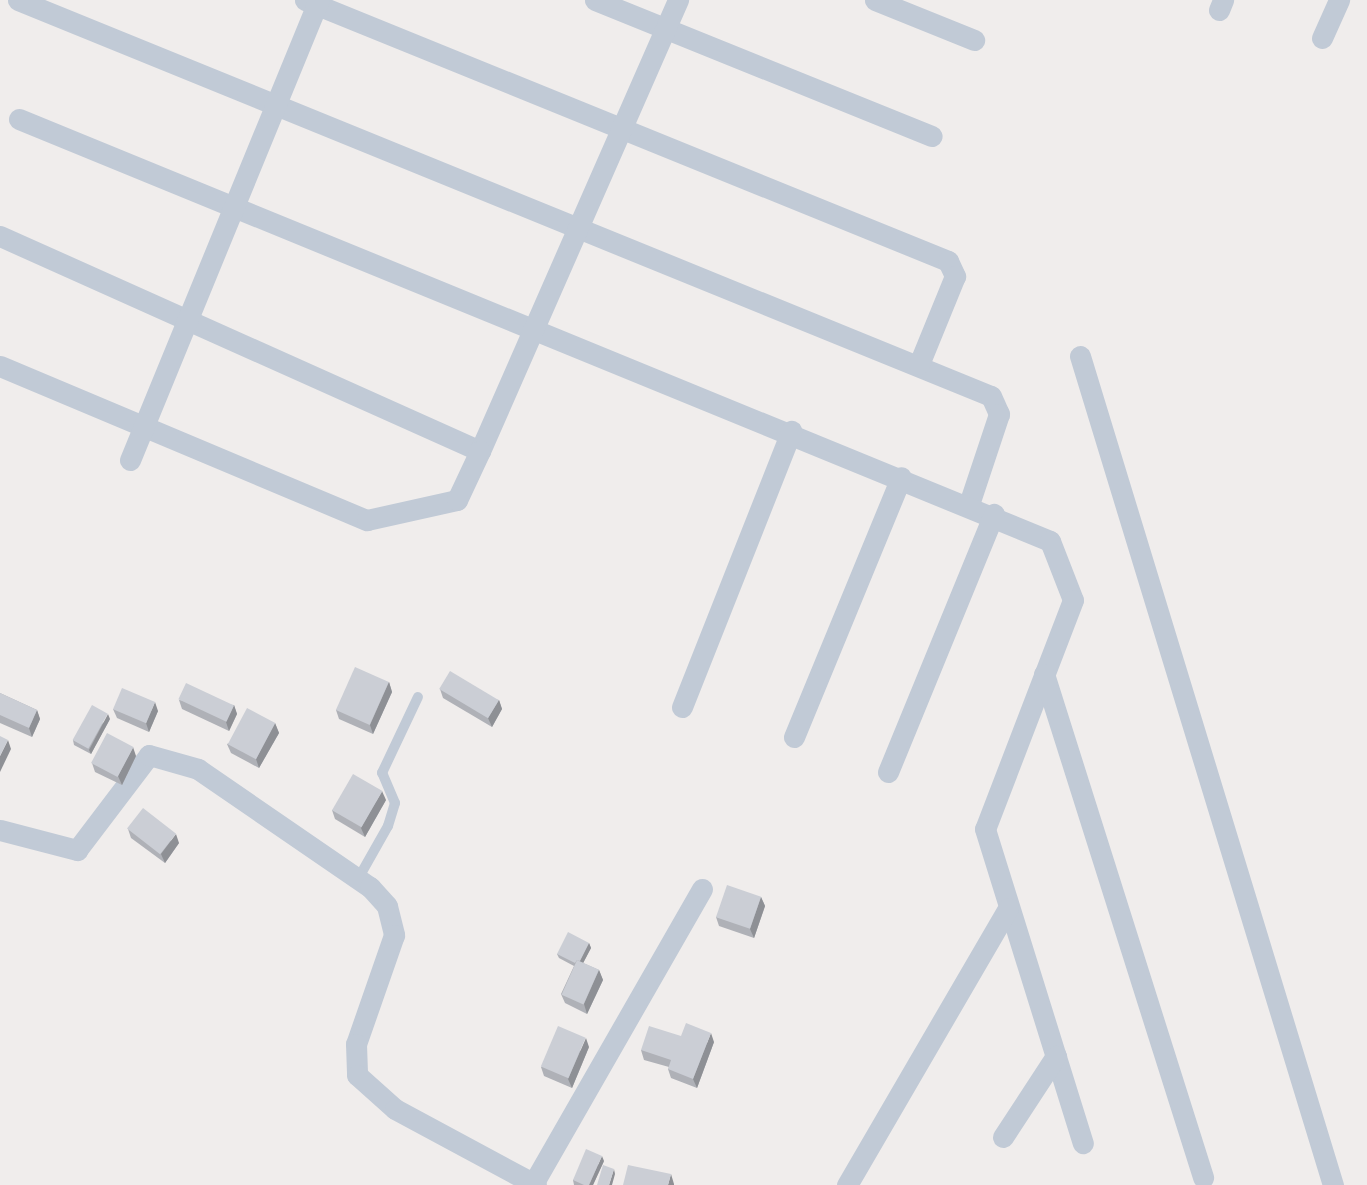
<!DOCTYPE html>
<html>
<head>
<meta charset="utf-8">
<style>
	body { margin:0 }
	#map { position:relative; width:1367px; height:1185px; overflow:hidden; background:#f0edec; font-family:Figtree,sans-serif }
	div>[style] { position:absolute }
	.lane>* { height:10px; margin:-5px; padding:0 5px; transform-origin:5px; border-radius:5px; background:#c1cad6 }
	.street>* { height:21px; margin:-10.5px; padding:0 10.5px; transform-origin:10.5px; border-radius:10.5px; background:#c1cad6 }
	.wall>* { inset:0; background:#afb1b7 }
	.shaded-wall>* { inset:0; background:#8e9095 }
	.building>* { inset:0; background:#cbced5; transform-origin:0 0 }
	span { translate:-50% -50%; white-space:nowrap; text-align:center; line-height:1.15; -webkit-text-stroke:7px #fff; paint-order:stroke }
</style>
</head>
<body>
<div id="map">
	<div class="lane">
		<div style="left:358px;top:879px;width:61px;rotate:-60.5deg"></div>
		<div style="left:388px;top:826px;width:24px;rotate:-73deg"></div>
		<div style="left:395px;top:803px;width:33px;rotate:-113deg"></div>
		<div style="left:382px;top:773px;width:84px;rotate:-64.7deg"></div>
	</div>
	<div class="street">
		<div style="left:18px;top:0;width:1050px;rotate:22.15deg"></div>
		<div style="left:991px;top:396px;width:20px;rotate:66deg"></div>
		<div style="left:999px;top:414px;width:95px;rotate:108.4deg"></div>
		<div style="left:305px;top:0;width:694px;rotate:22.09deg"></div>
		<div style="left:948px;top:261px;width:17px;rotate:65deg"></div>
		<div style="left:955px;top:276px;width:95px;rotate:112.2deg"></div>
		<div style="left:595px;top:0;width:363px;rotate:22deg"></div>
		<div style="left:875px;top:0;width:107px;rotate:22deg"></div>
		<div style="left:1219px;top:10px;width:11px;rotate:-68deg"></div>
		<div style="left:1322px;top:38px;width:42px;rotate:-65.9deg"></div>
		<div style="left:19px;top:119px;width:1114px;rotate:22.26deg"></div>
		<div style="left:1050px;top:541px;width:63px;rotate:68.7deg"></div>
		<div style="left:1073px;top:600px;width:245px;rotate:111deg"></div>
		<div style="left:985px;top:829px;width:329px;rotate:72.7deg"></div>
		<div style="left:0;top:236px;width:526px;rotate:24.13deg"></div>
		<div style="left:480px;top:451px;width:493px;rotate:-66.3deg"></div>
		<div style="left:1080px;top:356px;width:867px;rotate:73.03deg"></div>
		<div style="left:0;top:366px;width:398px;rotate:22.8deg"></div>
		<div style="left:367px;top:520px;width:92px;rotate:-12.5deg"></div>
		<div style="left:457px;top:500px;width:54px;rotate:-64.9deg"></div>
		<div style="left:130px;top:460px;width:497px;rotate:-67.7deg"></div>
		<div style="left:1044px;top:674px;width:528px;rotate:72.46deg"></div>
		<div style="left:682px;top:707px;width:297px;rotate:-68.4deg"></div>
		<div style="left:794px;top:737px;width:281px;rotate:-67.6deg"></div>
		<div style="left:888px;top:772px;width:279px;rotate:-67.7deg"></div>
		<div style="left:0;top:830px;width:80px;rotate:14.6deg"></div>
		<div style="left:77px;top:850px;width:119px;rotate:-52.8deg"></div>
		<div style="left:149px;top:755px;width:51px;rotate:15.9deg"></div>
		<div style="left:198px;top:769px;width:209px;rotate:34.5deg"></div>
		<div style="left:370px;top:887px;width:25px;rotate:48deg"></div>
		<div style="left:387px;top:906px;width:30px;rotate:76deg"></div>
		<div style="left:394px;top:935px;width:115px;rotate:109.2deg"></div>
		<div style="left:356px;top:1044px;width:31px;rotate:88deg"></div>
		<div style="left:357px;top:1075px;width:51px;rotate:41.8deg"></div>
		<div style="left:395px;top:1109px;width:160px;rotate:28.3deg"></div>
		<div style="left:1003px;top:1137px;width:97px;rotate:-56.8deg"></div>
		<div style="left:533px;top:1184px;width:340px;rotate:-60.2deg"></div>
		<div style="left:847px;top:1185px;width:320px;rotate:-59.8deg"></div>
	</div>
	<div class="wall">
		<div style="clip-path:polygon(389px 682px,392px 692px,373px 734px,339px 719px,336px 710px)"></div>
		<div style="clip-path:polygon(440px 689px,499px 700px,502px 709px,492px 727px,443px 698px)"></div>
		<div style="clip-path:polygon(0 693px,37px 710px,40px 719px,32px 737px,0 723px)"></div>
		<div style="clip-path:polygon(179px 700px,234px 705px,237px 714px,229px 731px,182px 709px)"></div>
		<div style="clip-path:polygon(113px 709px,158px 711px,149px 732px,117px 718px)"></div>
		<div style="clip-path:polygon(110px 719px,91px 754px,74px 745px,73px 740px)"></div>
		<div style="clip-path:polygon(275px 723px,279px 733px,259px 768px,231px 753px,227px 744px)"></div>
		<div style="clip-path:polygon(136px 756px,122px 785px,95px 772px,92px 763px)"></div>
		<div style="clip-path:polygon(386px 800px,365px 837px,335px 819px,332px 810px)"></div>
		<div style="clip-path:polygon(128px 829px,179px 843px,165px 863px,131px 838px)"></div>
		<div style="clip-path:polygon(761px 897px,765px 906px,754px 938px,719px 926px,716px 917px)"></div>
		<div style="clip-path:polygon(589px 943px,591px 948px,583px 963px,599px 970px,603px 980px,587px 1014px,565px 1003px,561px 994px,574px 966px,559px 958px,557px 954px)"></div>
		<div style="clip-path:polygon(714px 1042px,697px 1088px,671px 1078px,668px 1069px,669px 1067px,644px 1060px,641px 1050px)"></div>
		<div style="clip-path:polygon(589px 1047px,572px 1088px,544px 1076px,541px 1067px)"></div>
		<div style="clip-path:polygon(604px 1161px,593px 1185px,574px 1185px,573px 1180px)"></div>
	</div>
	<div class="shaded-wall">
		<div style="clip-path:polygon(389px 682px,392px 692px,373px 734px,370px 725px)"></div>
		<div style="clip-path:polygon(499px 700px,502px 709px,492px 727px,488px 718px)"></div>
		<div style="clip-path:polygon(155px 702px,158px 711px,149px 732px,146px 723px)"></div>
		<div style="clip-path:polygon(234px 705px,237px 714px,229px 731px,226px 722px)"></div>
		<div style="clip-path:polygon(37px 710px,40px 719px,32px 737px,29px 728px)"></div>
		<div style="clip-path:polygon(108px 714px,110px 719px,91px 754px,89px 750px)"></div>
		<div style="clip-path:polygon(275px 723px,279px 733px,259px 768px,256px 759px)"></div>
		<div style="clip-path:polygon(8px 740px,11px 749px,0 772px,0 756px)"></div>
		<div style="clip-path:polygon(133px 747px,136px 756px,122px 785px,118px 776px)"></div>
		<div style="clip-path:polygon(382px 791px,386px 800px,365px 837px,361px 828px)"></div>
		<div style="clip-path:polygon(176px 834px,179px 843px,165px 863px,161px 854px)"></div>
		<div style="clip-path:polygon(761px 897px,765px 906px,754px 938px,750px 929px)"></div>
		<div style="clip-path:polygon(589px 943px,591px 948px,580px 969px,578px 964px)"></div>
		<div style="clip-path:polygon(599px 970px,603px 980px,587px 1014px,584px 1004px)"></div>
		<div style="clip-path:polygon(711px 1033px,714px 1042px,697px 1088px,693px 1079px)"></div>
		<div style="clip-path:polygon(586px 1038px,589px 1047px,572px 1088px,568px 1079px)"></div>
		<div style="clip-path:polygon(602px 1156px,604px 1161px,593px 1185px,589px 1185px)"></div>
		<div style="clip-path:polygon(614px 1169px,615px 1174px,612px 1185px,609px 1185px)"></div>
		<div style="clip-path:polygon(671px 1174px,674px 1184px,674px 1185px,668px 1185px)"></div>
	</div>
	<div class="building">
		<div style="left:355px;top:667px;width:37px;height:47px;rotate:24deg"></div>
		<div style="left:450px;top:671px;width:57px;height:21px;rotate:31deg"></div>
		<div style="left:186px;top:683px;width:53px;height:18px;rotate:25deg"></div>
		<div style="left:122px;top:688px;width:36px;height:23px;rotate:23deg"></div>
		<div style="clip-path:polygon(0 693px,37px 710px,29px 728px,0 715px)"></div>
		<div style="left:92px;top:705px;width:18px;height:40px;rotate:29deg"></div>
		<div style="left:247px;top:708px;width:32px;height:41px;rotate:28deg"></div>
		<div style="left:107px;top:733px;width:30px;height:34px;rotate:28deg"></div>
		<div style="clip-path:polygon(0 736px,8px 740px,0 756px)"></div>
		<div style="left:353px;top:774px;width:34px;height:42px;rotate:30deg"></div>
		<div style="left:143px;top:808px;width:42px;height:26px;rotate:38deg"></div>
		<div style="left:727px;top:885px;width:36px;height:34px;rotate:19deg"></div>
		<div style="clip-path:polygon(568px 932px,589px 943px,580px 961px,577px 960px,575px 963px,557px 954px)"></div>
		<div style="left:577px;top:960px;width:24px;height:38px;rotate:24deg"></div>
		<div style="clip-path:polygon(686px 1023px,711px 1033px,693px 1079px,668px 1069px,671px 1060px,641px 1050px,649px 1026px,681px 1036px)"></div>
		<div style="left:558px;top:1026px;width:30px;height:44px;rotate:23deg"></div>
		<div style="clip-path:polygon(586px 1149px,602px 1156px,589px 1185px,584px 1185px,573px 1180px)"></div>
		<div style="clip-path:polygon(603px 1165px,614px 1169px,609px 1185px,597px 1185px)"></div>
		<div style="clip-path:polygon(628px 1165px,671px 1174px,668px 1185px,623px 1185px)"></div>
	</div>
</div>
</body>
</html>
